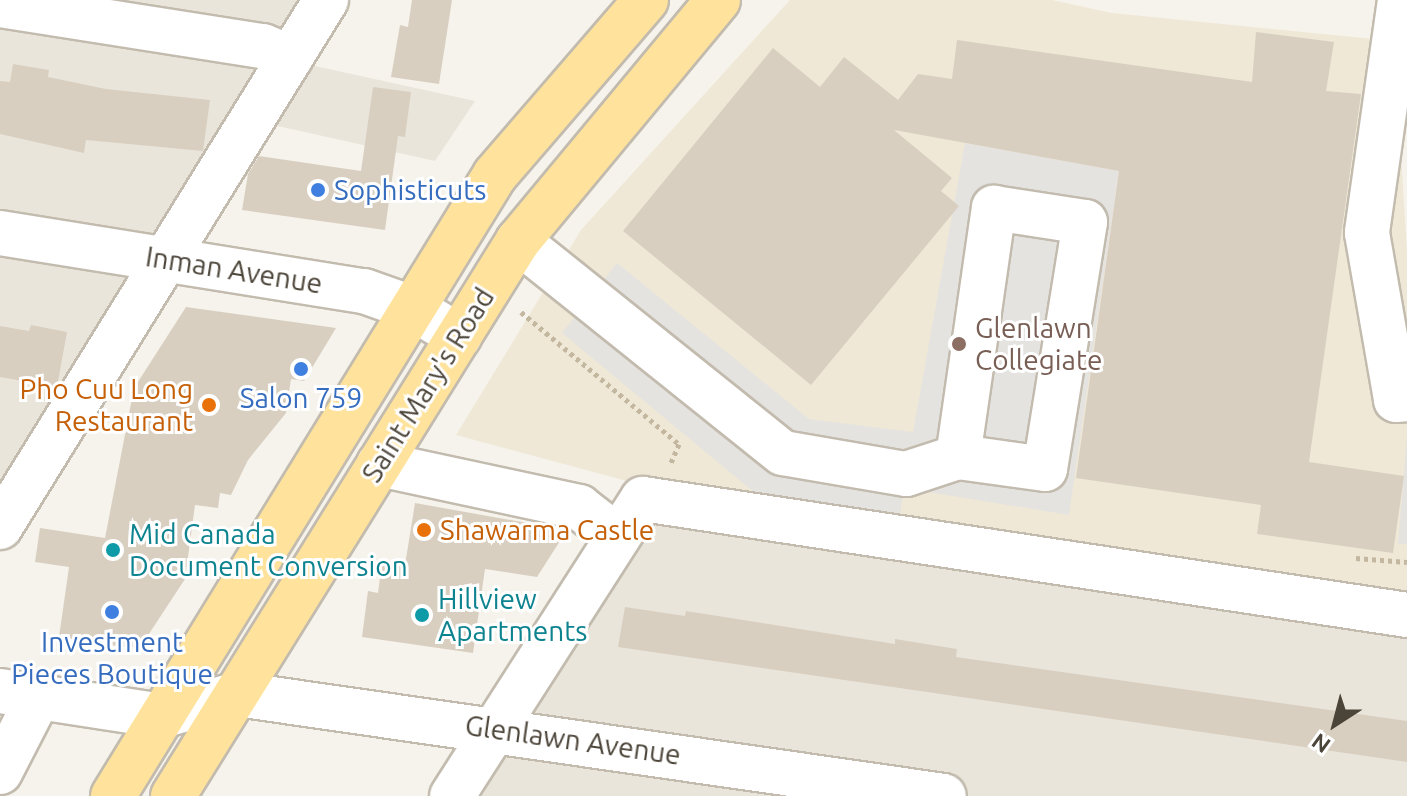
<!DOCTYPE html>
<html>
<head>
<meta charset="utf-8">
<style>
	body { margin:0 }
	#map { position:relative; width:1407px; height:796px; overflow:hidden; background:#f6f3ec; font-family:Ubuntu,sans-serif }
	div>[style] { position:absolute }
	.residential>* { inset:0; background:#eae5da }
	.education>* { inset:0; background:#efe8d6 }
	.parking>* { inset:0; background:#e5e3e0 }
	.building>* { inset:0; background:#d8cfc1 }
	.path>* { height:5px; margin-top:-2.5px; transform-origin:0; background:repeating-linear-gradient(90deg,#c4b79f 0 4px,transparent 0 8px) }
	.roads { filter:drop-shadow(2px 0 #c2bbae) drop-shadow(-2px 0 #c2bbae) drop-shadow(0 2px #c2bbae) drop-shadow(0 -2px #c2bbae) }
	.minor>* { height:44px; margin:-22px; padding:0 22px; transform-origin:22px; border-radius:22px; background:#fff }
	.major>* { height:44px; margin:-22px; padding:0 22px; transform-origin:22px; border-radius:22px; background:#ffe39c }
	.dots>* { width:22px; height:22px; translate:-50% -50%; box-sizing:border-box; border:4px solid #fff; border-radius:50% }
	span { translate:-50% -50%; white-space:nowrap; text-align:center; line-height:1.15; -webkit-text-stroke:6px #fff; paint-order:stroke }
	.shop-label { font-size:28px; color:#366cbe }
	.left { translate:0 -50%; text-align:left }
	.street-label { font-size:28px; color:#4b4439 }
	.education-label { font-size:28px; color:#785e54 }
	.food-label { font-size:28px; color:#c56008 }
	.right { translate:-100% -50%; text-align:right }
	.culture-label { font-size:28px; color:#0d838f }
	.north { position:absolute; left:1295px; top:684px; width:80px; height:80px; -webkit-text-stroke:6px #fff; paint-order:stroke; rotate:216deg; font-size:22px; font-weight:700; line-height:32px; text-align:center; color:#4b4439 }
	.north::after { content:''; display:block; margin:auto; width:28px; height:36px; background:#4b4439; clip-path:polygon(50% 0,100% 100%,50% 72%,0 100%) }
</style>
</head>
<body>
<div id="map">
	<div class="residential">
		<div style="clip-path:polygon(0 0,317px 0,283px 59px,475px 101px,435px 161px,246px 119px,0 508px)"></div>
		<div style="clip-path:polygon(647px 511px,1407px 624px,1407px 796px,468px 796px)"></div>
	</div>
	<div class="education">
		<div style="clip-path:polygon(790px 0,1052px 0,1112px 13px,1394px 41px,1407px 252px,1407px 600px,638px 484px,456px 435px,581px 230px)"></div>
	</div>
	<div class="parking">
		<div style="clip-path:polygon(965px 143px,1119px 171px,1069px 515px,904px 488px,899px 523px,767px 503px,562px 333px,617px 263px,809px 419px,913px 432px)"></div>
		<div style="clip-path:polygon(1407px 436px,1407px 544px,1398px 544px)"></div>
	</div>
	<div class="building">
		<div style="clip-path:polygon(412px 0,452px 0,439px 84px,391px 77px,400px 25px,408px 27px)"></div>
		<div style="clip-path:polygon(1256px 32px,1334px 42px,1326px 91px,1361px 94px,1309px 462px,1404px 476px,1393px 553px,1257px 534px,1261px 505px,1076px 478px,1119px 171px,894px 130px,952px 178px,941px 191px,959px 206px,811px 385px,623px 231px,773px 48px,820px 87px,844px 57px,898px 100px,918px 74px,952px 79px,957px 40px,1252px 82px)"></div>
		<div style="clip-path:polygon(13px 64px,49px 70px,48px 77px,106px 89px,210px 100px,203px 151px,86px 140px,84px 153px,0 134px,0 81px,10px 82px)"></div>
		<div style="clip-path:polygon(373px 87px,411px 92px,405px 137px,398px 136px,385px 230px,242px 210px,248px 174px,259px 156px,361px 171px)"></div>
		<div style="clip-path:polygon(186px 307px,336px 328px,304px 381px,291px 379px,286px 413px,248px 460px,231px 495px,220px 493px,218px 508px,195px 505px,185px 579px,143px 643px,130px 648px,59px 637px,69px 567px,35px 562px,40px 528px,105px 538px,134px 388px)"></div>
		<div style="clip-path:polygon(31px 325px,67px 332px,57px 387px,0 377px,0 326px,29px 331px)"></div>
		<div style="clip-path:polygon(415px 503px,567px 530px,537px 577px,485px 569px,473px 653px,362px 637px,368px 591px,378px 593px,382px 562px,405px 565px)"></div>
		<div style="clip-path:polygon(625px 607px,685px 616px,686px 611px,895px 644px,895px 639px,957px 649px,956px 657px,1407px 721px,1407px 762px,618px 647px)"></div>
	</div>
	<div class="path">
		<div style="left:521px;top:312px;width:206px;rotate:39.9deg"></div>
		<div style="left:679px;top:444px;width:21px;rotate:113deg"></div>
		<div style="left:1356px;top:558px;width:51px;rotate:4.5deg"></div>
	</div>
	<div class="roads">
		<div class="minor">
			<div style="left:1400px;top:0;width:235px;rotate:98.1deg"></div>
			<div style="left:1367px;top:233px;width:169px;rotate:80.1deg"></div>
			<div style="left:1396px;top:400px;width:11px;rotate:-5deg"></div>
			<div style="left:0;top:5px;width:266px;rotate:8.9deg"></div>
			<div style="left:263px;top:46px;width:30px;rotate:23deg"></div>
			<div style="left:0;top:233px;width:369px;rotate:9.1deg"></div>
			<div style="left:364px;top:291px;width:51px;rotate:19.5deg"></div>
			<div style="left:412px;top:308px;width:55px;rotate:30.8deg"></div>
			<div style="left:518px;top:241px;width:339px;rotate:38.7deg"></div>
			<div style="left:783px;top:453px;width:125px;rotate:9.7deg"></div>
			<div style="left:906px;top:474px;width:55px;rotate:-18.1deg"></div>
			<div style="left:958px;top:457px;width:252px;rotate:-81.8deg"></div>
			<div style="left:994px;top:208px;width:92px;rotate:8.7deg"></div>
			<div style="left:1085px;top:222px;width:250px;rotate:99.2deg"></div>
			<div style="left:1045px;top:469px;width:88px;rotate:-172.1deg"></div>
			<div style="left:379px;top:464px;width:205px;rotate:12.1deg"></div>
			<div style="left:579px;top:507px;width:49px;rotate:37.6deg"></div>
			<div style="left:0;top:527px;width:620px;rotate:-58.26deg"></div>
			<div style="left:0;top:691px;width:164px;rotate:8.8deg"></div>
			<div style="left:162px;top:716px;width:78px;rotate:-16.3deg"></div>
			<div style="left:237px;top:694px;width:714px;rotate:8.21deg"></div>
			<div style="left:0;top:772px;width:83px;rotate:-62.8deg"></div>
			<div style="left:452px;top:796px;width:353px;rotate:-57.3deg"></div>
			<div style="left:643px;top:499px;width:773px;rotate:8.63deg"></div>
		</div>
		<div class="major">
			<div style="left:113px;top:796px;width:729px;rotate:-58.4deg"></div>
			<div style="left:495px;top:175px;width:231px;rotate:-49.2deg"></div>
			<div style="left:173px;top:796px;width:653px;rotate:-58.13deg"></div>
			<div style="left:518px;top:241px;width:313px;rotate:-50.3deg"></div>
		</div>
	</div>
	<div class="dots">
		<div style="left:318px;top:190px;background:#3f7fe0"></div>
		<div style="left:959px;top:344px;background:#8d6e63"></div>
		<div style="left:301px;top:369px;background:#3f7fe0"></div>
		<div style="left:209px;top:405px;background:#e8710a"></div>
		<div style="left:424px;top:530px;background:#e8710a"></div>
		<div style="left:113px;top:550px;background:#0f9aa8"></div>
		<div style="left:112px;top:612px;background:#3f7fe0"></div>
		<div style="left:422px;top:615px;background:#0f9aa8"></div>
	</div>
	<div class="shop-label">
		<span class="left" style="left:334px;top:190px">Sophisticuts</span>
		<span style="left:301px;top:398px">Salon 759</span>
		<span style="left:112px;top:658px">Investment<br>Pieces Boutique</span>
	</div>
	<div class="street-label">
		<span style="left:234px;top:270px;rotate:9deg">Inman Avenue</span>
		<span style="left:428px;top:385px;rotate:-58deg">Saint Mary's Road</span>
		<span style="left:573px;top:740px;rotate:8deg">Glenlawn Avenue</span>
	</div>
	<div class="education-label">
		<span class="left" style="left:975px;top:344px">Glenlawn<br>Collegiate</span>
	</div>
	<div class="food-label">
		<span class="right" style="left:193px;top:405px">Pho Cuu Long<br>Restaurant</span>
		<span class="left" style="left:440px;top:530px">Shawarma Castle</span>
	</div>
	<div class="culture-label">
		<span class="left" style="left:129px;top:550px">Mid Canada<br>Document Conversion</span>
		<span class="left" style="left:438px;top:615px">Hillview<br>Apartments</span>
	</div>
	<div class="north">N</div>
</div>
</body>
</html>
